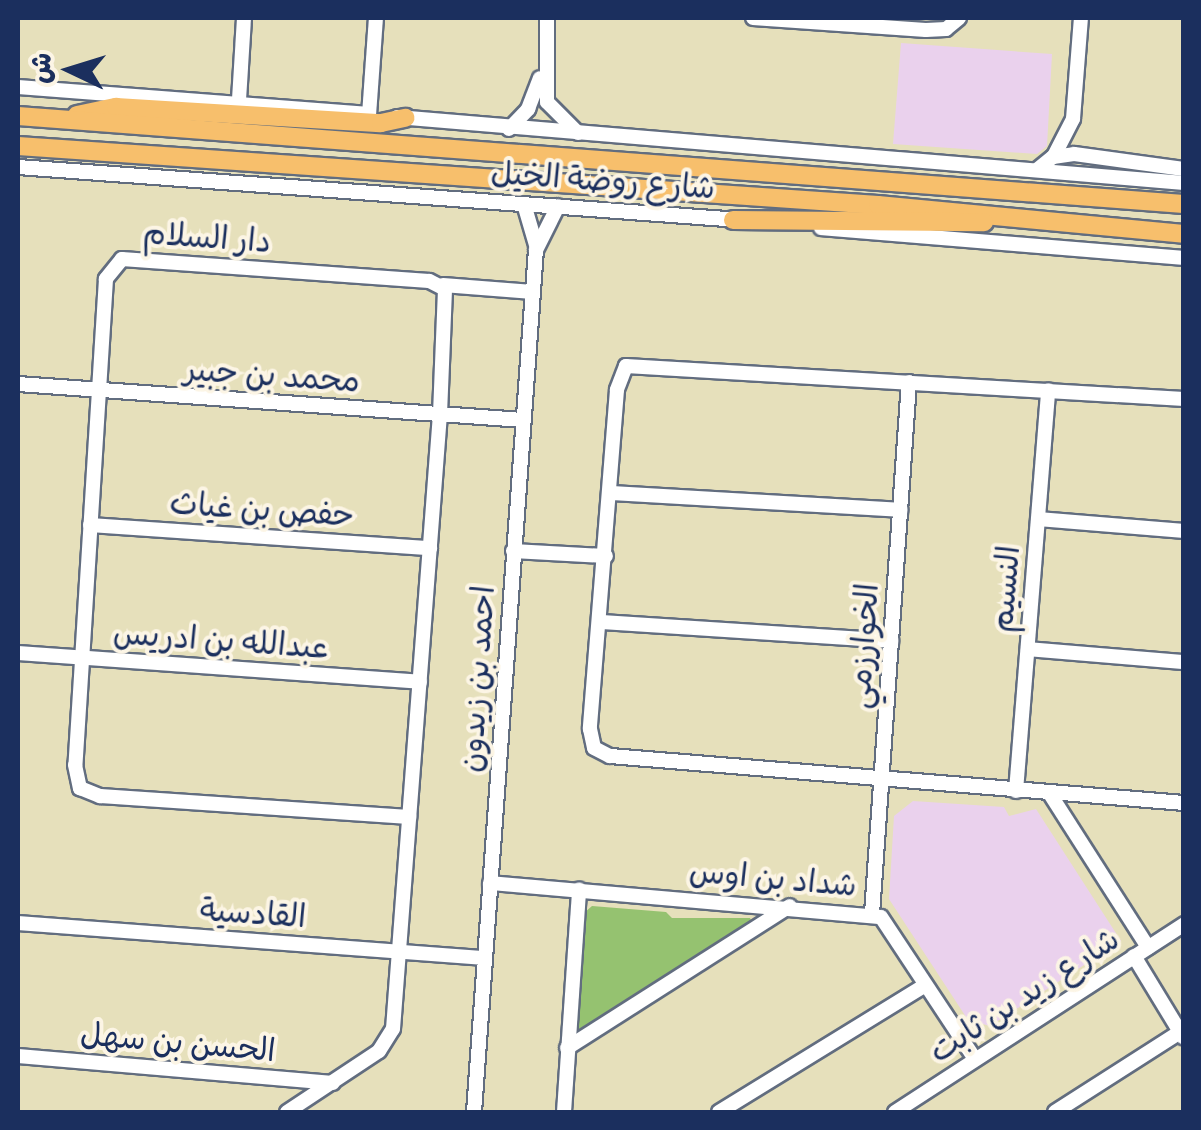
<!DOCTYPE html>
<html>
<head>
<meta charset="utf-8">
<style>
	body { margin:0 }
	#map { position:relative; width:1201px; height:1130px; overflow:hidden; background:#e6e0bb; font-family:Itim,"Playpen Sans Arabic",sans-serif }
	div>[style] { position:absolute }
	.built>* { inset:0; background:#ead1ed }
	.green>* { inset:0; background:#95c270 }
	.roads { filter:drop-shadow(2px 0 #626d7f) drop-shadow(-2px 0 #626d7f) drop-shadow(0 2px #626d7f) drop-shadow(0 -2px #626d7f) }
	.minor>* { height:14px; margin:-7px; padding:0 7px; transform-origin:7px; border-radius:7px; background:#fff }
	.major>* { height:18px; margin:-9px; padding:0 9px; transform-origin:9px; border-radius:9px; background:#f7bf6c }
	span { translate:-50% -50%; white-space:nowrap; text-align:center; line-height:1.15; -webkit-text-stroke:8px #fcf5e5; paint-order:stroke }
	.street-label { font-size:32px; color:#1b2f5e }
	.frame { position:absolute; inset:0; border:20px solid #1b2f5e; pointer-events:none }
	.north { position:absolute; left:20px; top:20px; width:100px; height:100px; -webkit-text-stroke:8px #fcf5e5; paint-order:stroke; rotate:274deg; font-size:28px; font-weight:700; line-height:40px; text-align:center; color:#1b2f5e }
	.north::after { content:''; display:block; margin:auto; width:35px; height:45px; background:#1b2f5e; clip-path:polygon(50% 0,100% 100%,50% 72%,0 100%) }
</style>
</head>
<body>
<div id="map">
	<div class="built">
		<div style="clip-path:polygon(901px 43px,1052px 54px,1047px 146px,1037px 154px,893px 144px)"></div>
		<div style="clip-path:polygon(913px 801px,1004px 807px,1009px 816px,1036px 809px,1121px 941px,990px 1026px,968px 1020px,889px 899px,894px 816px)"></div>
	</div>
	<div class="green">
		<div style="clip-path:polygon(592px 906px,666px 912px,672px 918px,750px 918px,754px 926px,574px 1035px,584px 913px)"></div>
	</div>
	<div class="roads">
		<div class="minor">
			<div style="left:547px;top:18px;width:84px;rotate:90deg"></div>
			<div style="left:547px;top:102px;width:44px;rotate:45deg"></div>
			<div style="left:753px;top:18px;width:173px;rotate:4deg"></div>
			<div style="left:926px;top:30px;width:20px;rotate:-3deg"></div>
			<div style="left:946px;top:29px;width:17px;rotate:-40deg"></div>
			<div style="left:18px;top:87px;width:349px;rotate:4.4deg"></div>
			<div style="left:239px;top:100px;width:82px;rotate:-86.5deg"></div>
			<div style="left:369px;top:115px;width:97px;rotate:-85.9deg"></div>
			<div style="left:397px;top:117px;width:790px;rotate:4.79deg"></div>
			<div style="left:509px;top:129px;width:28px;rotate:-46deg"></div>
			<div style="left:528px;top:109px;width:33px;rotate:-69deg"></div>
			<div style="left:1054px;top:156px;width:42px;rotate:-62.8deg"></div>
			<div style="left:1073px;top:119px;width:101px;rotate:-85.5deg"></div>
			<div style="left:18px;top:167px;width:724px;rotate:4.2deg"></div>
			<div style="left:1038px;top:169px;width:19px;rotate:-39deg"></div>
			<div style="left:1053px;top:157px;width:21px;rotate:-8deg"></div>
			<div style="left:1074px;top:154px;width:111px;rotate:7.8deg"></div>
			<div style="left:524px;top:204px;width:43px;rotate:73.7deg"></div>
			<div style="left:821px;top:228px;width:364px;rotate:4.7deg"></div>
			<div style="left:443px;top:285px;width:90px;rotate:4.4deg"></div>
			<div style="left:18px;top:384px;width:506px;rotate:4.08deg"></div>
			<div style="left:1184px;top:399px;width:559px;rotate:-176.62deg"></div>
			<div style="left:626px;top:366px;width:26px;rotate:111deg"></div>
			<div style="left:617px;top:390px;width:340px;rotate:94.6deg"></div>
			<div style="left:590px;top:729px;width:19px;rotate:78deg"></div>
			<div style="left:594px;top:748px;width:18px;rotate:27deg"></div>
			<div style="left:610px;top:756px;width:576px;rotate:4.68deg"></div>
			<div style="left:610px;top:493px;width:291px;rotate:3.3deg"></div>
			<div style="left:1039px;top:519px;width:145px;rotate:4.7deg"></div>
			<div style="left:90px;top:525px;width:341px;rotate:3.9deg"></div>
			<div style="left:513px;top:551px;width:93px;rotate:3.1deg"></div>
			<div style="left:601px;top:622px;width:291px;rotate:3.7deg"></div>
			<div style="left:1028px;top:649px;width:157px;rotate:4.8deg"></div>
			<div style="left:18px;top:653px;width:403px;rotate:4.1deg"></div>
			<div style="left:1016px;top:791px;width:402px;rotate:-85.4deg"></div>
			<div style="left:1050px;top:794px;width:182px;rotate:57.4deg"></div>
			<div style="left:490px;top:883px;width:392px;rotate:5deg"></div>
			<div style="left:881px;top:917px;width:170px;rotate:56.5deg"></div>
			<div style="left:872px;top:914px;width:533px;rotate:-86.02deg"></div>
			<div style="left:18px;top:923px;width:468px;rotate:4.3deg"></div>
			<div style="left:1134px;top:956px;width:95px;rotate:58.8deg"></div>
			<div style="left:567px;top:1048px;width:264px;rotate:-32.5deg"></div>
			<div style="left:18px;top:1056px;width:316px;rotate:4.9deg"></div>
			<div style="left:287px;top:1112px;width:110px;rotate:-33.5deg"></div>
			<div style="left:379px;top:1051px;width:26px;rotate:-58deg"></div>
			<div style="left:393px;top:1029px;width:617px;rotate:-85.63deg"></div>
			<div style="left:440px;top:414px;width:125px;rotate:-87.7deg"></div>
			<div style="left:445px;top:289px;width:18px;rotate:-153deg"></div>
			<div style="left:429px;top:281px;width:308px;rotate:-175.9deg"></div>
			<div style="left:122px;top:259px;width:26px;rotate:129deg"></div>
			<div style="left:106px;top:279px;width:487px;rotate:93.6deg"></div>
			<div style="left:75px;top:765px;width:24px;rotate:78deg"></div>
			<div style="left:80px;top:788px;width:22px;rotate:22deg"></div>
			<div style="left:100px;top:796px;width:310px;rotate:3.9deg"></div>
			<div style="left:474px;top:1112px;width:864px;rotate:-85.89deg"></div>
			<div style="left:536px;top:250px;width:49px;rotate:-63.4deg"></div>
			<div style="left:564px;top:1112px;width:223px;rotate:-86.1deg"></div>
			<div style="left:719px;top:1112px;width:241px;rotate:-31.6deg"></div>
			<div style="left:895px;top:1112px;width:345px;rotate:-33deg"></div>
			<div style="left:1055px;top:1112px;width:148px;rotate:-32.6deg"></div>
		</div>
		<div class="major">
			<div style="left:77px;top:115px;width:40px;rotate:-12deg"></div>
			<div style="left:116px;top:107px;width:265px;rotate:3.5deg"></div>
			<div style="left:381px;top:123px;width:25px;rotate:-12deg"></div>
			<div style="left:18px;top:116px;width:1169px;rotate:4.32deg"></div>
			<div style="left:18px;top:146px;width:862px;rotate:3.92deg"></div>
			<div style="left:878px;top:205px;width:307px;rotate:5.4deg"></div>
			<div style="left:733px;top:220px;width:251px;rotate:0.5deg"></div>
		</div>
	</div>
	<div class="street-label">
		<span style="left:603px;top:180px;rotate:4deg">شارع روضة الخيل</span>
		<span style="left:207px;top:237px;rotate:4deg">دار السلام</span>
		<span style="left:272px;top:375px;rotate:4deg">محمد بن جبير</span>
		<span style="left:262px;top:509px;rotate:4deg">حفص بن غياث</span>
		<span style="left:1005px;top:589px;rotate:-85deg">النسيم</span>
		<span style="left:221px;top:640px;rotate:4deg">عبدالله بن ادريس</span>
		<span style="left:863px;top:646px;rotate:-86deg">الخوارزمي</span>
		<span style="left:477px;top:679px;rotate:-86deg">احمد بن زيدون</span>
		<span style="left:773px;top:878px;rotate:5deg">شداد بن اوس</span>
		<span style="left:253px;top:913px;rotate:4deg">القادسية</span>
		<span style="left:1024px;top:995px;rotate:-33deg">شارع زيد بن ثابت</span>
		<span style="left:178px;top:1042px;rotate:5deg">الحسن بن سهل</span>
	</div>
	<div class="frame"></div>
	<div class="north">ش</div>
</div>
</body>
</html>
